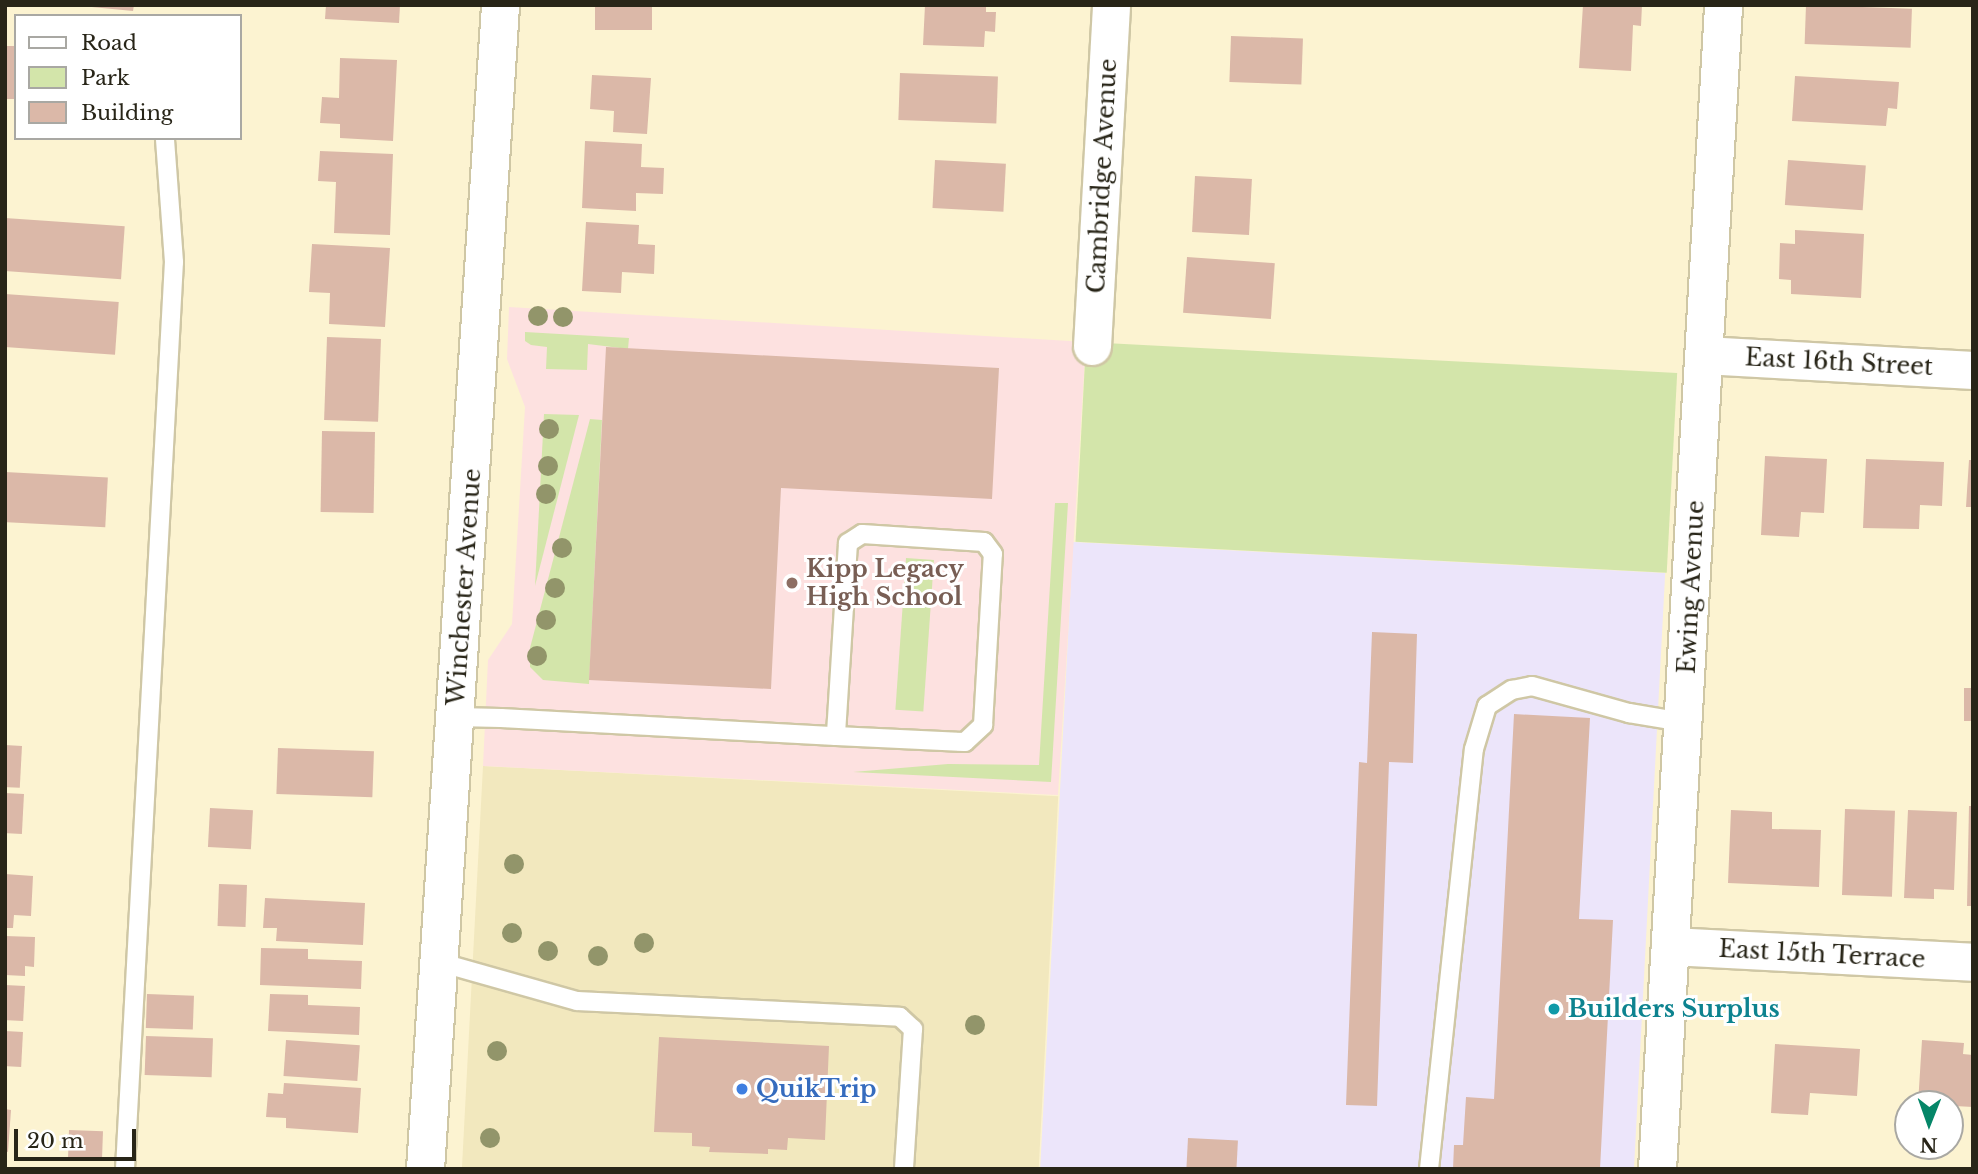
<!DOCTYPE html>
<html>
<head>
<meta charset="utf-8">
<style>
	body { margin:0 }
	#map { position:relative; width:1978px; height:1174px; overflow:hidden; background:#fcf3d1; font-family:"Libre Baskerville",serif }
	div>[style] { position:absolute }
	.built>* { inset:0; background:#f2e8be; transform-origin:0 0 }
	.industrial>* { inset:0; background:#ece5fa; transform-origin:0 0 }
	.education>* { inset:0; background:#fde1e0 }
	.green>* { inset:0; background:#d3e5aa; transform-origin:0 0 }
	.building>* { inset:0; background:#dbb8a8; transform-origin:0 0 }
	.roads { filter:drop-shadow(2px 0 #cfc7a5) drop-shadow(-2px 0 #cfc7a5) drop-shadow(0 2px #cfc7a5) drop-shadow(0 -2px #cfc7a5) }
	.service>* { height:18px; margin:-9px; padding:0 9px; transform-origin:9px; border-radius:9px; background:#fff }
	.minor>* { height:37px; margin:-18.5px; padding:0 18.5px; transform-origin:18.5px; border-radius:18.5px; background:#fff }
	.trees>* { width:20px; height:20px; margin:-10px; border-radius:50%; background:#92956a }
	.dots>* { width:19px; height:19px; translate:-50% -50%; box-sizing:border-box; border:4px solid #fff; border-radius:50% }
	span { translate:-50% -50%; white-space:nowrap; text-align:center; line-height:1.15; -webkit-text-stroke:6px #fff; paint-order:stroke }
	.street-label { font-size:24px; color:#282518 }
	.education-label { font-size:24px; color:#785e54; font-weight:700 }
	.left { translate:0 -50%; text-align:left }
	.culture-label { font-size:24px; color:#0d838f; font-weight:700 }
	.shop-label { font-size:24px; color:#366cbe; font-weight:700 }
	.frame { position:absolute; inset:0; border:7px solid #282518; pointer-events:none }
	.legend { position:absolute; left:14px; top:14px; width:228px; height:126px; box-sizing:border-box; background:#fff; border:2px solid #a9a8a3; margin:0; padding:9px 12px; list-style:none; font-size:21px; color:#282518 }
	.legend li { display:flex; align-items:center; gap:14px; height:35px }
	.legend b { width:35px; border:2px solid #a9a8a3 }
	.north { position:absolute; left:1894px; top:1090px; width:70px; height:70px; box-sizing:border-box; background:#fff; border:2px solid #a9a8a3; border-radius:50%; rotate:181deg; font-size:19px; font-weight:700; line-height:28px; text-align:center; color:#282518 }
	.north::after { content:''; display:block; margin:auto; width:24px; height:32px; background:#058668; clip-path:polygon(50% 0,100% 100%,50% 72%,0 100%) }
	.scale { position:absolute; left:14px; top:1129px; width:122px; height:32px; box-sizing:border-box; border:4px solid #282518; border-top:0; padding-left:9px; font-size:21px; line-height:24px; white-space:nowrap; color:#282518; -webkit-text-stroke:5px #fff; paint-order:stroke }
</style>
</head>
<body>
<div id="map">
	<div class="built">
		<div style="left:483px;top:766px;width:576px;height:404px;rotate:3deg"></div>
	</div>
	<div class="industrial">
		<div style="left:1073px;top:542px;width:593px;height:628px;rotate:3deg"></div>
	</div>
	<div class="education">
		<div style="clip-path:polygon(509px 307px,1086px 342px,1058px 795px,483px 766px,488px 660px,512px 624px,525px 407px,507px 359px)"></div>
	</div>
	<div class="green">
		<div style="clip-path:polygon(525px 332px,629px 338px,628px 349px,588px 344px,587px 370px,546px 369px,547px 347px,531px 345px,525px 341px)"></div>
		<div style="left:1086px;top:342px;width:592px;height:200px;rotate:3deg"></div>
		<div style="clip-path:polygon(544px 414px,579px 415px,535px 586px)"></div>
		<div style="clip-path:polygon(590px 419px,602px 420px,589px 684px,543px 680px,530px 667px,530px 648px)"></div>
		<div style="clip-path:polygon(1055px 503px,1068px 503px,1051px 782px,853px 772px,948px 764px,1039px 765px)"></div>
		<div style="left:906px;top:558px;width:28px;height:152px;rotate:4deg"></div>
	</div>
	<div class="building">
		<div style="clip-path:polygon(71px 5px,134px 5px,133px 11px)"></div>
		<div style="clip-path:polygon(326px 5px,400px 5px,399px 23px,325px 19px)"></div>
		<div style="left:595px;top:5px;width:57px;height:25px"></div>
		<div style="clip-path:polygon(925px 5px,986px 5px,986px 12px,996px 12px,995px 32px,985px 31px,984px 47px,923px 45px)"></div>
		<div style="clip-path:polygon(1583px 5px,1642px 5px,1641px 26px,1633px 25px,1631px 71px,1579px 68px)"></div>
		<div style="left:1806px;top:5px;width:106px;height:39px;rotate:2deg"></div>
		<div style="left:1231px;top:36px;width:72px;height:46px;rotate:2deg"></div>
		<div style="left:5px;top:46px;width:11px;height:53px"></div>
		<div style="clip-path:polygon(340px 58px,397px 60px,393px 141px,340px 138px,340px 124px,320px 123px,322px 97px,339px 98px)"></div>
		<div style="left:900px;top:73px;width:98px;height:47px;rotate:2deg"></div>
		<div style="clip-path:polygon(592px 75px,651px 78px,647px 134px,613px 132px,614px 111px,590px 109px)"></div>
		<div style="clip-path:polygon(1795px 76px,1899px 82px,1897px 109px,1888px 108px,1886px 126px,1792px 121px)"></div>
		<div style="clip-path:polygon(585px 141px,642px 144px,641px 167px,664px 168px,663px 194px,636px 193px,636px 211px,582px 208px)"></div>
		<div style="clip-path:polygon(320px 151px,393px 154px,390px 235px,334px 233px,336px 182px,318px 181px)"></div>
		<div style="left:935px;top:160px;width:71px;height:48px;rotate:3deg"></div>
		<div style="left:1788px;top:160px;width:78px;height:45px;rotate:4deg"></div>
		<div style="left:1195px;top:176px;width:57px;height:56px;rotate:3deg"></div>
		<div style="left:5px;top:218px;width:120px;height:53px;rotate:4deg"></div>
		<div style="clip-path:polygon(586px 222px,639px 225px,638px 244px,655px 245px,654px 274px,622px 272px,621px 293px,582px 291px)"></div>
		<div style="clip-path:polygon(1795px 230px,1864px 234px,1861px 298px,1791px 294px,1791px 280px,1779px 279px,1780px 243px,1795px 244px)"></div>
		<div style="clip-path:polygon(312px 244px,390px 248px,385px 327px,329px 324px,330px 293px,309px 292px)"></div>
		<div style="left:1187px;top:257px;width:88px;height:56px;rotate:4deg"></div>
		<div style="left:5px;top:294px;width:114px;height:53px;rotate:4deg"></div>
		<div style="left:327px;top:337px;width:54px;height:83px;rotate:2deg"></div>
		<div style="clip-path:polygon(606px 347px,999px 368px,992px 499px,781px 488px,771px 689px,589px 680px)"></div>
		<div style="left:322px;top:431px;width:53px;height:81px;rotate:1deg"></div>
		<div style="clip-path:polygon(1765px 456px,1827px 459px,1824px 513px,1801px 512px,1799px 537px,1761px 535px)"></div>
		<div style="clip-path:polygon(1866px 459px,1944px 462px,1942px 506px,1920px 505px,1919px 529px,1863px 528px)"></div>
		<div style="clip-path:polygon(1969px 460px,1973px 460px,1973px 507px,1966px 507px)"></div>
		<div style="left:5px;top:472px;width:103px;height:50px;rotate:3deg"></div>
		<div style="clip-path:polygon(1372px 632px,1417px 634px,1413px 763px,1389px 762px,1377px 1106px,1346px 1105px,1359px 762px,1367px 763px)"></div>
		<div style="left:1964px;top:688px;width:9px;height:33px"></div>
		<div style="clip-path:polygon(1514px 714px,1590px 718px,1579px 919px,1613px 920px,1600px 1169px,1453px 1169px,1454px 1145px,1463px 1145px,1466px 1097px,1494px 1099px)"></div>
		<div style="left:5px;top:745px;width:17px;height:42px;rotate:3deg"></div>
		<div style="left:278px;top:748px;width:96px;height:46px;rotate:2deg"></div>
		<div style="left:5px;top:793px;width:19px;height:40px;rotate:3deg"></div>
		<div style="clip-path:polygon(1969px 806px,1973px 806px,1973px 906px,1967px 906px)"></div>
		<div style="left:210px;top:808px;width:43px;height:39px;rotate:3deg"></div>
		<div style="left:1845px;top:809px;width:50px;height:86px;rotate:2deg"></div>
		<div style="clip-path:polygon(1731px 810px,1772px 812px,1772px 829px,1821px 830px,1819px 887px,1728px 883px)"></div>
		<div style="clip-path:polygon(1908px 810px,1957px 812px,1954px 890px,1934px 889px,1934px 899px,1904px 898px)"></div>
		<div style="clip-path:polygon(5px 874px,33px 876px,31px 916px,14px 915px,13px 928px,5px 928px)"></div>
		<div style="left:219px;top:884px;width:28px;height:42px;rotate:2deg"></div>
		<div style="clip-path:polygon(265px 898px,365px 903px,363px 945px,276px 941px,277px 928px,263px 928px)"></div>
		<div style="clip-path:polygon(5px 936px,35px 937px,34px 967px,25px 966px,25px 976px,5px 975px)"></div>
		<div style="clip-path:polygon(261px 948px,308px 949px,308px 959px,362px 961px,361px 989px,260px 985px)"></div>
		<div style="left:5px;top:985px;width:20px;height:35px;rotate:3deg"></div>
		<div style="left:147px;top:994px;width:47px;height:34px;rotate:2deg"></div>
		<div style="clip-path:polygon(270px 994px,308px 995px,308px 1005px,360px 1007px,359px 1035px,268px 1031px)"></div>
		<div style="left:5px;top:1031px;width:18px;height:35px;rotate:3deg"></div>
		<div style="left:146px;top:1036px;width:67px;height:39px;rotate:2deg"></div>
		<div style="clip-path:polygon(659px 1037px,829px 1046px,825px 1140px,788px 1138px,787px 1150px,768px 1149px,768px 1154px,709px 1152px,710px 1147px,692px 1146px,692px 1133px,654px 1132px)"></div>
		<div style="left:286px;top:1040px;width:74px;height:36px;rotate:4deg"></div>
		<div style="clip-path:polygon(1922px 1040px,1964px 1043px,1963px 1054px,1973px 1055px,1973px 1107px,1918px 1104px)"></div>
		<div style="clip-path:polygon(1775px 1044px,1860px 1049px,1857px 1096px,1810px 1093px,1808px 1115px,1771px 1113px)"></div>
		<div style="clip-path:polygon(284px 1083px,361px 1088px,358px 1133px,286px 1128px,286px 1118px,266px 1117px,268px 1093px,283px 1094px)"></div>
		<div style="clip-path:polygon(5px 1109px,11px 1110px,8px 1152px,5px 1151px)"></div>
		<div style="left:69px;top:1130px;width:34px;height:28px;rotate:2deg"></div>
		<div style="left:1188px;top:1138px;width:50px;height:31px;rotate:3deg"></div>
	</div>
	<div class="roads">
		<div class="service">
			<div style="left:456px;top:717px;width:45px;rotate:1.3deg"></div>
			<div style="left:501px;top:718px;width:335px;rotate:3.1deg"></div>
			<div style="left:836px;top:736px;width:129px;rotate:2.7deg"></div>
			<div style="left:965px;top:742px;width:25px;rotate:-43deg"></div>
			<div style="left:983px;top:725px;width:171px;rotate:-86.7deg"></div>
			<div style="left:993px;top:554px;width:15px;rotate:-127deg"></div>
			<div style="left:984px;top:542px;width:122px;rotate:-176.2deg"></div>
			<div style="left:862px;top:534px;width:17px;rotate:147deg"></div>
			<div style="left:848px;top:543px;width:193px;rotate:93.6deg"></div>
			<div style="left:439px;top:962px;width:143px;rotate:15.8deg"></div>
			<div style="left:577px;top:1001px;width:323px;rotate:2.8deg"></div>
			<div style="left:900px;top:1017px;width:18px;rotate:43deg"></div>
			<div style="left:913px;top:1029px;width:140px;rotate:93.7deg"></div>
			<div style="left:125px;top:1169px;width:908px;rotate:-86.91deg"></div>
			<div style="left:174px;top:262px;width:124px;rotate:-94.2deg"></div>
			<div style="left:1429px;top:1169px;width:422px;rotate:-83.9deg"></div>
			<div style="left:1474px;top:749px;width:45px;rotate:-73.2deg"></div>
			<div style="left:1487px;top:706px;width:30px;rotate:-33deg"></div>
			<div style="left:1512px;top:690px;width:20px;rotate:-11deg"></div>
			<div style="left:1532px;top:686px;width:101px;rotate:15.6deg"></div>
			<div style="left:1629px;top:713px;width:55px;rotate:9.5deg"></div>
		</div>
		<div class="minor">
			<div style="left:1092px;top:346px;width:342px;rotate:-86.8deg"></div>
			<div style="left:1704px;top:355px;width:269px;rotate:3.2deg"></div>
			<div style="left:1670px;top:946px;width:303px;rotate:3deg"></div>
			<div style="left:425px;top:1169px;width:1166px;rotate:-86.31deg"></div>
			<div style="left:1657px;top:1169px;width:1166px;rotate:-86.75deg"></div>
		</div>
	</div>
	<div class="trees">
		<div style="left:538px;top:316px"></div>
		<div style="left:563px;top:317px"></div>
		<div style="left:549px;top:429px"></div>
		<div style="left:548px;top:466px"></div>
		<div style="left:546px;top:494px"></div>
		<div style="left:562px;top:548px"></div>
		<div style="left:555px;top:588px"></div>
		<div style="left:546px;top:620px"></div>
		<div style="left:537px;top:656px"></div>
		<div style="left:514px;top:864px"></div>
		<div style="left:512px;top:933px"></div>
		<div style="left:644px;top:943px"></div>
		<div style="left:548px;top:951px"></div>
		<div style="left:598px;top:956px"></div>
		<div style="left:975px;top:1025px"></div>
		<div style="left:497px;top:1051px"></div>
		<div style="left:490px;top:1138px"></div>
	</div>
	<div class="dots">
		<div style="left:792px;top:583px;background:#8d6e63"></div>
		<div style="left:1554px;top:1009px;background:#0f9aa8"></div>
		<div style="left:742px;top:1089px;background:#3f7fe0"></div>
	</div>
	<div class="street-label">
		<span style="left:1102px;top:176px;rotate:-87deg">Cambridge Avenue</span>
		<span style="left:1839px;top:362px;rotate:3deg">East 16th Street</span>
		<span style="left:464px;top:587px;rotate:-86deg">Winchester Avenue</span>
		<span style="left:1691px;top:587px;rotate:-87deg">Ewing Avenue</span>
		<span style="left:1822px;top:954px;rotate:3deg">East 15th Terrace</span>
	</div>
	<div class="education-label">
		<span class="left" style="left:806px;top:583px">Kipp Legacy<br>High School</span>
	</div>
	<div class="culture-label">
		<span class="left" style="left:1568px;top:1009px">Builders Surplus</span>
	</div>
	<div class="shop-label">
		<span class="left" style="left:756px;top:1089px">QuikTrip</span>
	</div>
	<div class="frame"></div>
	<ul class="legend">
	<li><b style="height:9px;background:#fff"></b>Road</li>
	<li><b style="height:19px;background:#d3e5aa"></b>Park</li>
	<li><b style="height:19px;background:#dbb8a8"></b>Building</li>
	</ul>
	<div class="north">N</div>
	<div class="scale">20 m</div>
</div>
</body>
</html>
